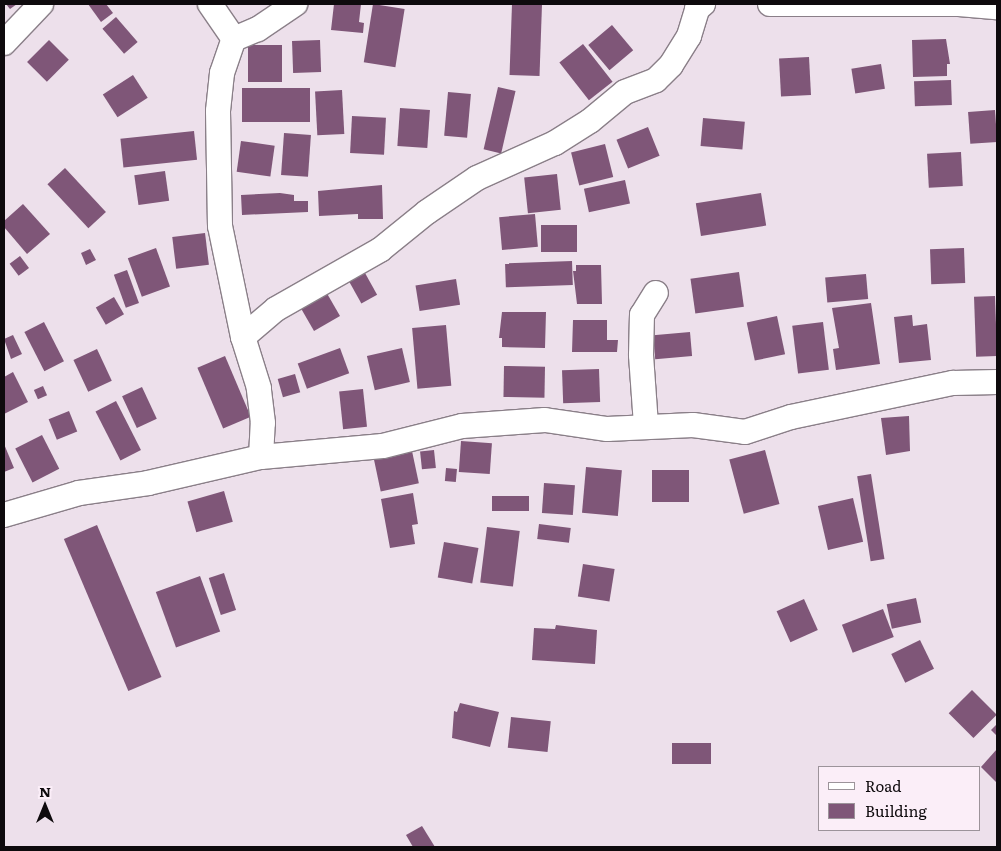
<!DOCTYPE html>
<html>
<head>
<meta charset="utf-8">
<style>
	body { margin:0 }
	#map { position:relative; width:1001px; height:851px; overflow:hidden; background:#ede0eb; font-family:Literata,serif }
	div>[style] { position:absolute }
	.building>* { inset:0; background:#7f5678; transform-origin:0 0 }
	.roads { filter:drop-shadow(1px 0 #8a7f88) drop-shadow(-1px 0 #8a7f88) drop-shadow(0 1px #8a7f88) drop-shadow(0 -1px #8a7f88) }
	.minor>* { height:24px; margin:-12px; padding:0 12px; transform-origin:12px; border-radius:12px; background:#fff }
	span { translate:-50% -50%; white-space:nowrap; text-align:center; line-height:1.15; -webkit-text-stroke:4px #fbeef8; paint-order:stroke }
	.frame { position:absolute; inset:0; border:5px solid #0e0a0d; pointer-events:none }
	.legend { position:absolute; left:818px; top:766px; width:162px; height:65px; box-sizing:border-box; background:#fbeef8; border:1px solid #9c939a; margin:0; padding:6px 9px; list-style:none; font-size:15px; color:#0e0a0d }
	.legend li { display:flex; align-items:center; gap:10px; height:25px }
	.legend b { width:25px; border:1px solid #9c939a }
	.north { position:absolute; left:20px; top:781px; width:50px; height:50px; -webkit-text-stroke:4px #fbeef8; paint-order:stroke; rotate:0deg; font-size:14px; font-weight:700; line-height:20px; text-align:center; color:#0e0a0d }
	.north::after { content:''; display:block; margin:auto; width:18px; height:22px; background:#0e0a0d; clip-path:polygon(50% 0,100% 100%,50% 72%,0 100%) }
</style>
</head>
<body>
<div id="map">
	<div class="building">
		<div style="clip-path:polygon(6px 4px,17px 4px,10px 9px)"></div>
		<div style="clip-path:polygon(88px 4px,106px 4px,113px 13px,101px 22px)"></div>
		<div style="clip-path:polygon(334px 4px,361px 4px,359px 22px,364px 23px,363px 33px,331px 30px)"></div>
		<div style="left:373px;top:4px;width:32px;height:59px;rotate:9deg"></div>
		<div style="left:512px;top:4px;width:30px;height:71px;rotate:2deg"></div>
		<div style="left:116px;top:17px;width:33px;height:18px;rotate:49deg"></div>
		<div style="left:612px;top:25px;width:33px;height:31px;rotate:50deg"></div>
		<div style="clip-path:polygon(946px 39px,950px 64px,947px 64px,947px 76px,913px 77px,912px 40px)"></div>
		<div style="left:49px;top:40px;width:28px;height:31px;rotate:45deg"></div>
		<div style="left:320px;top:40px;width:32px;height:28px;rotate:88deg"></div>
		<div style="left:583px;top:44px;width:48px;height:30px;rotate:52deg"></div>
		<div style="left:282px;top:45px;width:37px;height:34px;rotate:90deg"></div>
		<div style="left:809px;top:57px;width:38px;height:30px;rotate:87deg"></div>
		<div style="left:881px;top:64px;width:25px;height:30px;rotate:81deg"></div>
		<div style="left:133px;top:75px;width:27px;height:36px;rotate:57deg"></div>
		<div style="left:951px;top:80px;width:25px;height:37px;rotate:88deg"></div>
		<div style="left:498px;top:87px;width:18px;height:64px;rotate:13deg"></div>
		<div style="left:242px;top:88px;width:68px;height:34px"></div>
		<div style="left:342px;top:90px;width:44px;height:27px;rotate:87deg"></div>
		<div style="left:448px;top:92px;width:23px;height:44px;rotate:5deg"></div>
		<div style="left:400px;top:108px;width:30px;height:38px;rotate:4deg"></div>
		<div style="left:995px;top:110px;width:32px;height:27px;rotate:86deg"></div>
		<div style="left:352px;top:116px;width:34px;height:37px;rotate:3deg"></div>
		<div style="left:703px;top:118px;width:42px;height:28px;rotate:5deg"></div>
		<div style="left:648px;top:127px;width:31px;height:34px;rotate:68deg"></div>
		<div style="left:194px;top:131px;width:29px;height:74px;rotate:84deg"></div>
		<div style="left:284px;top:133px;width:27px;height:42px;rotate:4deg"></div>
		<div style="left:241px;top:141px;width:34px;height:31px;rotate:8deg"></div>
		<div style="left:605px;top:144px;width:34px;height:35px;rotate:76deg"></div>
		<div style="left:961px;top:152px;width:34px;height:34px;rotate:87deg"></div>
		<div style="left:65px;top:168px;width:60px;height:24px;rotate:47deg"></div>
		<div style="left:165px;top:171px;width:30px;height:31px;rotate:82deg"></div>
		<div style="left:557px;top:174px;width:36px;height:33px;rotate:84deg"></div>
		<div style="left:625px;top:180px;width:24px;height:42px;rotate:78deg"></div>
		<div style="clip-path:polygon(382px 185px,383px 219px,358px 219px,358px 214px,319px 216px,318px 191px)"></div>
		<div style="clip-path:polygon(280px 193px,294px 195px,294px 201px,308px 201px,308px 212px,242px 215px,241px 195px)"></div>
		<div style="left:761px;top:193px;width:33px;height:66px;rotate:81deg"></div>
		<div style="clip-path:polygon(23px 204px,50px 234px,27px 254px,4px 227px,4px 221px)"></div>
		<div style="left:535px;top:214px;width:33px;height:36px;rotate:85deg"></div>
		<div style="left:541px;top:225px;width:36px;height:27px"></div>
		<div style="left:205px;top:233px;width:32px;height:33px;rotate:83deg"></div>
		<div style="left:156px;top:248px;width:41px;height:30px;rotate:70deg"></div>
		<div style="left:964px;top:248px;width:35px;height:34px;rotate:88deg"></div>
		<div style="clip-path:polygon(90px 249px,96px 260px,86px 265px,81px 253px)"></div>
		<div style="left:20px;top:256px;width:15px;height:13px;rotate:53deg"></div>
		<div style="left:572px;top:261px;width:24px;height:67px;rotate:88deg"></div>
		<div style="clip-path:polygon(576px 265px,601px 265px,602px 304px,577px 304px,573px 271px,576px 271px)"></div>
		<div style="left:127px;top:270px;width:35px;height:14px;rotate:70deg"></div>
		<div style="left:739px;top:272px;width:35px;height:49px;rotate:82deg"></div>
		<div style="left:365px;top:273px;width:25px;height:18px;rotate:61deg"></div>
		<div style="left:866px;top:274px;width:25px;height:41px;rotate:85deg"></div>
		<div style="left:456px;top:279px;width:26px;height:41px;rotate:81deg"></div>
		<div style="left:325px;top:290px;width:30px;height:30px;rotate:60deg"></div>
		<div style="left:995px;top:296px;width:60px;height:21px;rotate:88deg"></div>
		<div style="left:114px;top:297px;width:20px;height:21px;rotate:60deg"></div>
		<div style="clip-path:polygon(871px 303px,880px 364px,836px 370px,833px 349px,839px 348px,832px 308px)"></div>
		<div style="clip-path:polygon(502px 312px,546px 312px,545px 348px,502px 347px,502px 338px,499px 338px)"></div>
		<div style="clip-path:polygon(912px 315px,913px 326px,927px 324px,931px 360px,899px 363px,894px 317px)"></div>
		<div style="left:777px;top:316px;width:39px;height:31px;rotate:78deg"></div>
		<div style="clip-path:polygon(573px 320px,607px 320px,607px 340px,618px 340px,617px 352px,572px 352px)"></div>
		<div style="left:44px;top:322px;width:44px;height:22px;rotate:63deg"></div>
		<div style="left:823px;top:322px;width:48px;height:31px;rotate:83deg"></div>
		<div style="left:446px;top:325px;width:61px;height:34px;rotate:85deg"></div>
		<div style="left:690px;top:332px;width:24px;height:37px;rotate:85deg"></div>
		<div style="clip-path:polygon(13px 335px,22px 354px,11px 359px,4px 339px)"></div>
		<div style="left:340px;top:348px;width:27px;height:45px;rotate:70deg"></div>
		<div style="left:402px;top:348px;width:35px;height:36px;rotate:77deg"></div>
		<div style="left:97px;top:349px;width:35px;height:26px;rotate:65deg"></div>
		<div style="left:225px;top:356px;width:66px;height:30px;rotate:67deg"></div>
		<div style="left:504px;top:366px;width:41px;height:31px;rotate:1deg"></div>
		<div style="left:599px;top:369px;width:33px;height:37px;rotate:88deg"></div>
		<div style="clip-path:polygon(13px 372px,28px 402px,4px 414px,4px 377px)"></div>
		<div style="left:295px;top:374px;width:19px;height:18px;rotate:74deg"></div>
		<div style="left:43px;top:386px;width:10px;height:10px;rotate:66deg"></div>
		<div style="left:142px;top:387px;width:35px;height:22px;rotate:65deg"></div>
		<div style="left:363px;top:389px;width:38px;height:24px;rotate:84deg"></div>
		<div style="left:116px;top:401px;width:55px;height:23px;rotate:63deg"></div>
		<div style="left:69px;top:411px;width:22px;height:22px;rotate:68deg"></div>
		<div style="clip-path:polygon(909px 416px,910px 451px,886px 455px,881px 418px)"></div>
		<div style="left:42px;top:435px;width:38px;height:30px;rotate:63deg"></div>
		<div style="left:461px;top:441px;width:31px;height:31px;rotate:4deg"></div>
		<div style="clip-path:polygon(4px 444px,14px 468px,4px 472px)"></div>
		<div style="left:434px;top:450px;width:18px;height:14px;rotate:84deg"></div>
		<div style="left:765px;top:450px;width:56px;height:37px;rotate:75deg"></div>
		<div style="left:412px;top:451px;width:33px;height:39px;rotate:78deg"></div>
		<div style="left:586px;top:467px;width:36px;height:46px;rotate:5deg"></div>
		<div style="left:446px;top:468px;width:11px;height:13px;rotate:5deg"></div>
		<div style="left:652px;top:470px;width:37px;height:32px"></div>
		<div style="left:871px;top:474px;width:86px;height:14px;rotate:81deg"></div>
		<div style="left:544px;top:483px;width:31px;height:30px;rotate:4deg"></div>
		<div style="left:224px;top:491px;width:32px;height:38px;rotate:74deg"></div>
		<div style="clip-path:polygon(413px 493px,418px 524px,412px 525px,415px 544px,390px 548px,381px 499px)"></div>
		<div style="left:492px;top:496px;width:37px;height:15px"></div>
		<div style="left:853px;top:498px;width:45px;height:36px;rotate:77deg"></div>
		<div style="left:539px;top:524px;width:32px;height:15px;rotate:7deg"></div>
		<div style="left:97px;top:525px;width:165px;height:36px;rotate:67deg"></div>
		<div style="left:487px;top:527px;width:33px;height:56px;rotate:7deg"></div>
		<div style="left:444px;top:542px;width:35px;height:36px;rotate:10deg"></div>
		<div style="left:583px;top:564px;width:32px;height:33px;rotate:9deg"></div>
		<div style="left:224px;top:573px;width:39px;height:16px;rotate:72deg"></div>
		<div style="left:200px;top:576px;width:59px;height:47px;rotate:70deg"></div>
		<div style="left:916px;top:598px;width:25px;height:30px;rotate:78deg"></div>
		<div style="left:804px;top:599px;width:34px;height:30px;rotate:66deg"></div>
		<div style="left:883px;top:609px;width:30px;height:44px;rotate:69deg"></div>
		<div style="clip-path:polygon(556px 625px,597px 630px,595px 664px,532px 660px,534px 628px,555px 629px)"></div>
		<div style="left:920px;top:640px;width:32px;height:32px;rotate:64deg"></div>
		<div style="left:972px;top:690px;width:35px;height:33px;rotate:45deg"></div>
		<div style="clip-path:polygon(460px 703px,499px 712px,490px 747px,452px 738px,454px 711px,457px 712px)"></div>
		<div style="left:511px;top:717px;width:40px;height:31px;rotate:6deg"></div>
		<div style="clip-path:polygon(997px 724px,997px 736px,991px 730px)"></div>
		<div style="left:672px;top:743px;width:39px;height:21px"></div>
		<div style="clip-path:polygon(997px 749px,997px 783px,981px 767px)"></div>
		<div style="clip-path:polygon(422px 826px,435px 847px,413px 847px,406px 835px)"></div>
	</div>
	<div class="roads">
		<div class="minor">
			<div style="left:210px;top:4px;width:42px;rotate:55.6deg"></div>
			<div style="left:770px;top:4px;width:189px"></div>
			<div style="left:959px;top:4px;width:38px;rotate:5deg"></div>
			<div style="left:4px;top:43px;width:54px;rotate:-46.5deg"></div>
			<div style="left:243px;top:337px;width:43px;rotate:-40.3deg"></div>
			<div style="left:276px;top:309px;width:120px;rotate:-29.6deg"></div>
			<div style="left:380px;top:250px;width:60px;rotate:-39deg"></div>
			<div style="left:427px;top:212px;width:60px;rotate:-34.2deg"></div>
			<div style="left:477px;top:178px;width:85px;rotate:-24.2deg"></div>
			<div style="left:555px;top:143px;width:41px;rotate:-32.2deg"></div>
			<div style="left:590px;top:121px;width:45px;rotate:-39.6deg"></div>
			<div style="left:625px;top:92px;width:33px;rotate:-21deg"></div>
			<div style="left:656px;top:80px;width:21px;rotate:-45deg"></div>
			<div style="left:671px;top:65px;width:34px;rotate:-58deg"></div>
			<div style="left:689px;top:36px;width:28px;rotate:-73deg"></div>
			<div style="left:697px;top:9px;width:8px;rotate:-40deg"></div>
			<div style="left:646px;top:425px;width:70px;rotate:-94.1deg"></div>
			<div style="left:641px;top:355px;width:40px;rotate:-88.6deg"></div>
			<div style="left:642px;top:315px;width:26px;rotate:-58deg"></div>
			<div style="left:261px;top:457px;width:34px;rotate:-87deg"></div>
			<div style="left:263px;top:423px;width:35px;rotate:-97deg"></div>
			<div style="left:259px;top:388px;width:53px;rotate:-107.4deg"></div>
			<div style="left:243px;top:337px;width:113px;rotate:-101.7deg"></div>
			<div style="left:220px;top:226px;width:115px;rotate:-91deg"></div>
			<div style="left:218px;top:111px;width:38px;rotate:-84deg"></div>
			<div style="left:222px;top:73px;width:36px;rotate:-71deg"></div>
			<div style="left:234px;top:39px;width:26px;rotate:-23deg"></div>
			<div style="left:258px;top:29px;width:45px;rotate:-34deg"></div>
			<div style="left:4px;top:515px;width:78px;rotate:-16.3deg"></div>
			<div style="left:79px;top:493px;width:70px;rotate:-8.2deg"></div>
			<div style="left:148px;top:483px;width:116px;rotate:-13deg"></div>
			<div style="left:261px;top:457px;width:122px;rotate:-5.2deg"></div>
			<div style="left:383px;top:446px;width:81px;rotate:-14.2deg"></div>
			<div style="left:462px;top:426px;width:83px;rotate:-4.1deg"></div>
			<div style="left:545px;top:420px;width:63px;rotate:8.3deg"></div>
			<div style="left:607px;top:429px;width:86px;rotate:-2.7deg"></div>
			<div style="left:693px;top:425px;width:52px;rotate:7.7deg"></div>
			<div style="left:745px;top:432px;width:48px;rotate:-18.1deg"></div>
			<div style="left:791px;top:417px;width:166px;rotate:-11.9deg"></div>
			<div style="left:953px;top:383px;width:44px;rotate:-1.3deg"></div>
		</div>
	</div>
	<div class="frame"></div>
	<ul class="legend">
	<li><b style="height:6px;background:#fff"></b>Road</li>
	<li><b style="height:14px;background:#7f5678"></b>Building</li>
	</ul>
	<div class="north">N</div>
</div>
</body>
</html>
